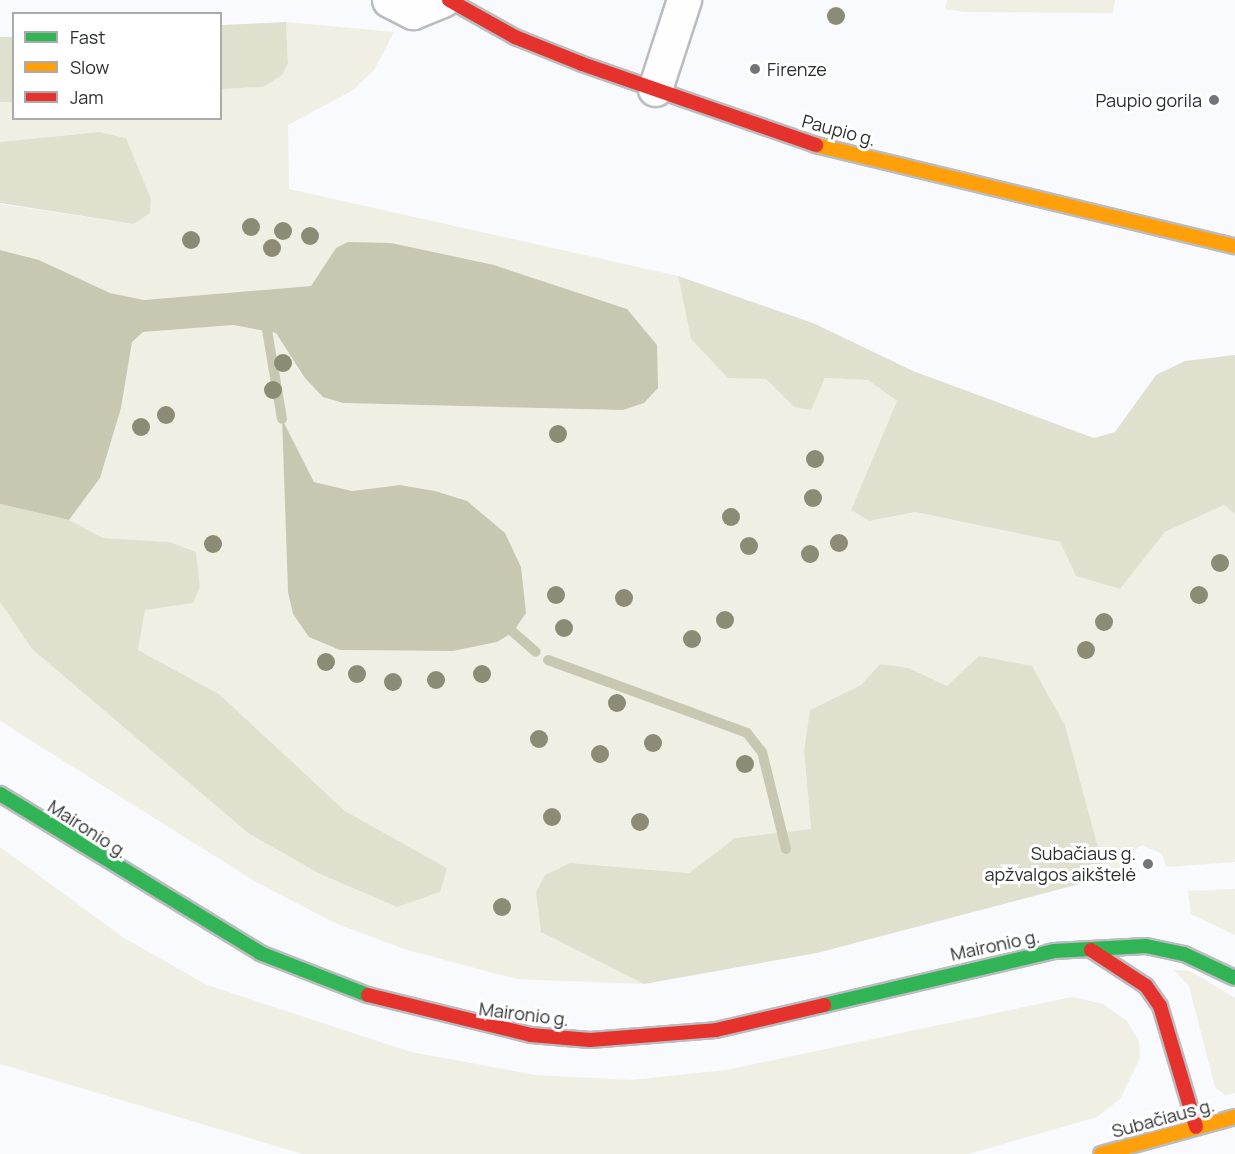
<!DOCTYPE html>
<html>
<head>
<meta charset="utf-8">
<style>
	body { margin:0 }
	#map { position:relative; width:1235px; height:1154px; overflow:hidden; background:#f8fafd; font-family:Manrope,sans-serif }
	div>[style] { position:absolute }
	.green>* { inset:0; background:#efefe3 }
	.forest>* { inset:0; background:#e0e0cf; transform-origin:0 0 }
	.water>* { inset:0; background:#c8c8b2 }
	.stream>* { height:10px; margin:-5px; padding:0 5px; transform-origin:5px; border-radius:5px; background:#c8c8b2 }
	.roads { filter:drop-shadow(2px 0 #babcbf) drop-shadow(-2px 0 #babcbf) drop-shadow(0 2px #babcbf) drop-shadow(0 -2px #babcbf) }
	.street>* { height:33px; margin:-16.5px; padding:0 16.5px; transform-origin:16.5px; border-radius:16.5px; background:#fefeff }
	.fast>* { height:14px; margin:-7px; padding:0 7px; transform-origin:7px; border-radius:7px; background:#30b455 }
	.slow>* { height:14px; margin:-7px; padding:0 7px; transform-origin:7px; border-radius:7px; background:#ff9f0a }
	.jam>* { height:14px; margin:-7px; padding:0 7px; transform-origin:7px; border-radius:7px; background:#e5322d }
	.trees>* { width:18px; height:18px; margin:-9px; border-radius:50%; background:#8c8b75 }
	.dots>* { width:16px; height:16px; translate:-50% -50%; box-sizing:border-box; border:3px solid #fff; border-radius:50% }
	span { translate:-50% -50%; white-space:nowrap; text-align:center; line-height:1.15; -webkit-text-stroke:6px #fff; paint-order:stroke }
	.poi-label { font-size:18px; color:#2c2e30 }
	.left { translate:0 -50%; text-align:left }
	.right { translate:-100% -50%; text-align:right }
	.street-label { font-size:18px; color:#2c2e30 }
	.legend { position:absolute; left:12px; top:12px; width:210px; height:108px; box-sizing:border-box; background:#fff; border:2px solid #ababac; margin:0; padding:8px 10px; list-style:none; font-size:18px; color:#2c2e30 }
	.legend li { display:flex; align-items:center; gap:12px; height:30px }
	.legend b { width:30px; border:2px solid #ababac }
</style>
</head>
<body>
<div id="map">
	<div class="green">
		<div style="clip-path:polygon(947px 0,1115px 0,1113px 13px,965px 12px,945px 9px)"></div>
		<div style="clip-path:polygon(evenodd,286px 22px,394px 32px,374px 70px,353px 90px,288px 125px,289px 189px,678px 276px,691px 339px,728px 377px,766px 379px,794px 407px,811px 409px,825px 378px,868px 380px,897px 401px,851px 510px,869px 521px,915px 512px,1060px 542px,1076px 576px,1120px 589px,1165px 532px,1224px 505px,1235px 514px,1235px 862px,1166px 867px,1162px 854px,1142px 845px,1126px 856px,1125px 873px,1106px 877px,1065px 725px,1032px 666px,947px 686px,909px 668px,880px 664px,861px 685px,810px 710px,804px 750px,811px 829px,735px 838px,689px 873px,570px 863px,604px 963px,644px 984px,517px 979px,407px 950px,335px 923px,256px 882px,0 721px,0 602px,32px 649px,248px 833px,320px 874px,397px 907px,447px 868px,345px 811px,219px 694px,138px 650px,145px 610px,200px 587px,196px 552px,170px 542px,103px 538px,69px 520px,100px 478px,121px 408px,132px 341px,143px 332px,233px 325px,276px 333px,303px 377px,343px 403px,623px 410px,627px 309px,494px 265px,336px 248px,311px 286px,144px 300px,110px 293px,39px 260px,0 250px,0 204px,134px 224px,150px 213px,151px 200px,126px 138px,99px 132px,0 142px,0 102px,13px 101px,14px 118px,220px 118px,221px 89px,263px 87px,288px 62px,286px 22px,282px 420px,314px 482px,352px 491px,400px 485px,435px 491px,497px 642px,453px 651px,340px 650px,288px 592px,282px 420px)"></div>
		<div style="clip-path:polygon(0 847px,124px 938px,207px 985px,411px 1052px,535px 1075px,632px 1080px,726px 1070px,1072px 997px,1103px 1004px,1127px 1021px,1139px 1041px,1140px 1058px,1120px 1099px,1097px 1117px,968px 1154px,303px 1154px,0 1064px)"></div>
		<div style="clip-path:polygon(1235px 889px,1235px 935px,1191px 914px,1188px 891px)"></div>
		<div style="clip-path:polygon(1174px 970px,1190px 971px,1235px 998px,1235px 1093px,1225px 1095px,1215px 1087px,1189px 986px)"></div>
	</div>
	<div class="forest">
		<div style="clip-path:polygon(286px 22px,288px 63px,282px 75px,263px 87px,221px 89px,221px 25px)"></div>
		<div style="left:0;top:37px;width:13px;height:65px"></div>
		<div style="clip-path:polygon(99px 132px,126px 138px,151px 199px,150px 213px,134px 224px,0 203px,0 142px)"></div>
		<div style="clip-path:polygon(678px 276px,813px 323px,913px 371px,1094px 438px,1115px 432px,1156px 375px,1185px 361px,1235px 355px,1235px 514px,1224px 505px,1165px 532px,1120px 589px,1076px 576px,1060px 542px,915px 512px,869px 521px,851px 510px,897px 401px,868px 380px,825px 378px,811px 410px,794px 407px,766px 379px,728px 378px,691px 339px)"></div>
		<div style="clip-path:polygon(0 504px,69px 520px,103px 538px,170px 542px,196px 552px,200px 587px,193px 603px,145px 610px,138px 650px,219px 694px,345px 811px,447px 868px,440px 892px,397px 907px,320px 874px,248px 833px,32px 649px,0 602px)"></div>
		<div style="clip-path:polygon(979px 656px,1032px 666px,1065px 725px,1106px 877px,817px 953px,644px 984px,541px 932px,536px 892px,545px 875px,570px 863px,689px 873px,735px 838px,811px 829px,804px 750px,810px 710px,861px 685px,880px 664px,909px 668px,947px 686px)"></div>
	</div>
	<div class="water">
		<div style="clip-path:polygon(348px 242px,391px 243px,494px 265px,627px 309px,657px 345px,658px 388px,644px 403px,623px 410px,343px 403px,323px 397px,304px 377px,276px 333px,233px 325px,143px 332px,132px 342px,121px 408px,100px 478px,69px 520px,0 504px,0 250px,39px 260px,110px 293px,144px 300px,311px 286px,336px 248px)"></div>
		<div style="clip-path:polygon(282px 419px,314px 482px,352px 491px,400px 485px,435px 491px,467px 501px,505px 533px,521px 567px,526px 613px,513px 632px,497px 642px,453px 651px,340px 650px,309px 637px,293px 614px,288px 592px)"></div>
	</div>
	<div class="stream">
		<div style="left:267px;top:330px;width:90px;rotate:80.4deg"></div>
		<div style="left:513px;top:632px;width:30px;rotate:41deg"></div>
		<div style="left:548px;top:660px;width:212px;rotate:20.1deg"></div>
		<div style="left:747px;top:733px;width:24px;rotate:52deg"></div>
		<div style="left:762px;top:752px;width:100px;rotate:76.1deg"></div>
	</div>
	<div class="roads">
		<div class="street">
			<div style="left:389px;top:0;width:27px;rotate:27deg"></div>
			<div style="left:413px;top:12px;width:32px;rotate:-22deg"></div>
			<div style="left:655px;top:89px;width:94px;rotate:-72deg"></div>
		</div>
		<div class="fast">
			<div style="left:0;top:794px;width:305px;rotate:31.4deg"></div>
			<div style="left:260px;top:953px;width:116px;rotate:21.3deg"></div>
			<div style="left:824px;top:1005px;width:236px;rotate:-13.2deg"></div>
			<div style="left:1054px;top:951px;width:92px;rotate:-3.1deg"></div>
			<div style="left:1146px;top:946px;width:39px;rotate:12deg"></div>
			<div style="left:1184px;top:954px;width:56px;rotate:25.2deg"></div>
		</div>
		<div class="slow">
			<div style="left:816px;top:145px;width:431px;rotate:13.6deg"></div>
			<div style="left:1101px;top:1154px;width:139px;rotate:-15.4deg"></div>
		</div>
		<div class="jam">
			<div style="left:449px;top:0;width:76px;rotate:29.3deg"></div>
			<div style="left:515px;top:37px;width:72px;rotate:21.9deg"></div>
			<div style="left:582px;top:64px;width:248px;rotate:19.1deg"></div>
			<div style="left:1091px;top:950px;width:66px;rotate:33.2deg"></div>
			<div style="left:1146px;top:986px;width:24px;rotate:55deg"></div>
			<div style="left:1160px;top:1006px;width:126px;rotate:73.4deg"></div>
			<div style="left:368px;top:995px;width:168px;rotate:13.8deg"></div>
			<div style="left:531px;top:1035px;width:59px;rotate:4.8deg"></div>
			<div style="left:590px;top:1040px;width:126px;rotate:-4.5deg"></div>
			<div style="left:716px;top:1030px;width:111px;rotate:-13deg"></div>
		</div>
	</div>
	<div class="trees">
		<div style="left:836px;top:16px"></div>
		<div style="left:251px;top:227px"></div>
		<div style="left:283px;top:231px"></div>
		<div style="left:310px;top:236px"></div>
		<div style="left:191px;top:240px"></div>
		<div style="left:272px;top:248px"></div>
		<div style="left:283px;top:363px"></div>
		<div style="left:273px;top:390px"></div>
		<div style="left:166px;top:415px"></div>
		<div style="left:141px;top:427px"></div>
		<div style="left:558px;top:434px"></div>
		<div style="left:815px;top:459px"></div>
		<div style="left:813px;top:498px"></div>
		<div style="left:731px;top:517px"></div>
		<div style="left:839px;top:543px"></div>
		<div style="left:213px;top:544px"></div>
		<div style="left:749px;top:546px"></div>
		<div style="left:810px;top:554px"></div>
		<div style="left:1220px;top:563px"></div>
		<div style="left:556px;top:595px"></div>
		<div style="left:1199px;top:595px"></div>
		<div style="left:624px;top:598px"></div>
		<div style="left:725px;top:620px"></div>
		<div style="left:1104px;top:622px"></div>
		<div style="left:564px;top:628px"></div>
		<div style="left:692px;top:639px"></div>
		<div style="left:1086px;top:650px"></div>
		<div style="left:326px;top:662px"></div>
		<div style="left:357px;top:674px"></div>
		<div style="left:482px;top:674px"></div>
		<div style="left:436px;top:680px"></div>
		<div style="left:393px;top:682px"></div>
		<div style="left:617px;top:703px"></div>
		<div style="left:539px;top:739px"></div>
		<div style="left:653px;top:743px"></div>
		<div style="left:600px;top:754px"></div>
		<div style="left:745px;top:764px"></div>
		<div style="left:552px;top:817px"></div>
		<div style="left:640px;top:822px"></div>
		<div style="left:502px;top:907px"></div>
	</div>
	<div class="dots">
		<div style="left:755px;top:69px;background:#737578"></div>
		<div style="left:1214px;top:100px;background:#737578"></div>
		<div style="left:1148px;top:864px;background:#737578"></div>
	</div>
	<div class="poi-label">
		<span class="left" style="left:767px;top:69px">Firenze</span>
		<span class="right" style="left:1202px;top:100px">Paupio gorila</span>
		<span class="right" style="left:1136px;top:864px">Subačiaus g.<br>apžvalgos aikštelė</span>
	</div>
	<div class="street-label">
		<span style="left:839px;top:130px;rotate:15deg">Paupio g.</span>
		<span style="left:88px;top:829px;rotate:33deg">Maironio g.</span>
		<span style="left:995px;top:945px;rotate:-12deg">Maironio g.</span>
		<span style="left:524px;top:1014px;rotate:7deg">Maironio g.</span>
		<span style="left:1163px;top:1118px;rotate:-15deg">Subačiaus g.</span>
	</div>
	<ul class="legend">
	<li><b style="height:8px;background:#30b455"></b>Fast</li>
	<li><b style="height:8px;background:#ff9f0a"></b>Slow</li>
	<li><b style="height:8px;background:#e5322d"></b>Jam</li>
	</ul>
</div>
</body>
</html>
